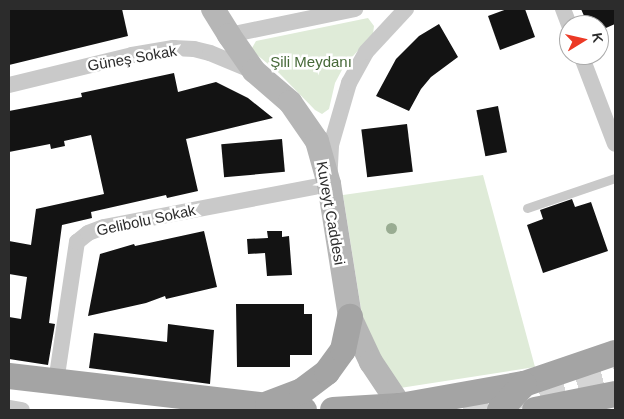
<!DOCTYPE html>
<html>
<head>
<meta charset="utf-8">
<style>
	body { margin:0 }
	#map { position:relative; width:624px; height:419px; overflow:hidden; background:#fff; font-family:Arial,sans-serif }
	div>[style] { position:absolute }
	.green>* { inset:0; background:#dfebd8 }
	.building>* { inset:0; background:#131313; transform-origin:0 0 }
	.primary-tunnel>* { height:26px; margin-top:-13px; transform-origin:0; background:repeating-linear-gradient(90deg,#d5d5d5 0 26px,transparent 0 39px) }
	.lane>* { height:9px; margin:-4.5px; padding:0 4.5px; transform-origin:4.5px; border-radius:4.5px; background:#c9c9c9 }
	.street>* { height:16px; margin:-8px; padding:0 8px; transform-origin:8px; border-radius:8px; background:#c9c9c9 }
	.secondary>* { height:24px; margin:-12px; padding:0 12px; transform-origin:12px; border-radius:12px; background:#b6b6b6 }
	.primary>* { height:26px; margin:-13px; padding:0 13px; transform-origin:13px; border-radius:13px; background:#a4a4a4 }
	.trees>* { width:11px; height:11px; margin:-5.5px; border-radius:50%; background:#99ac92 }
	span { translate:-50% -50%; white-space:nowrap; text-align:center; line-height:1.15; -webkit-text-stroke:5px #fff; paint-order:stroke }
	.street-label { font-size:15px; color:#2c2c2c }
	.park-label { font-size:15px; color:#466938 }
	.frame { position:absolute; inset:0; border:10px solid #2c2c2c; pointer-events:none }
	.north { position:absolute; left:559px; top:15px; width:50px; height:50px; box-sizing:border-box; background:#fff; border:1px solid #ababab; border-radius:50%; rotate:81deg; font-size:14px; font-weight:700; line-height:20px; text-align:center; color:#2c2c2c }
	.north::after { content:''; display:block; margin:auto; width:18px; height:22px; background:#ec3925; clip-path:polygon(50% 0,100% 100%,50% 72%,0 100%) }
</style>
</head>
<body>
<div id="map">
	<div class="green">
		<div style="clip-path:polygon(368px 18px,374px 26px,373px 34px,344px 66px,335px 83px,329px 109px,322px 114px,315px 110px,279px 73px,256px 54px,252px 48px,256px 41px)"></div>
		<div style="clip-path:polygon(483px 175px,535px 367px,400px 388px,374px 344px,362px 315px,343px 195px)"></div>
	</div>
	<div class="building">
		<div style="clip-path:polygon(9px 9px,122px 9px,128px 36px,9px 65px)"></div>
		<div style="clip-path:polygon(507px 9px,525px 9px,535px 37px,500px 50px,488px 16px)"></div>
		<div style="clip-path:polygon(581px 9px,615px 9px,615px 24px,599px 31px,599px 25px,588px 25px)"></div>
		<div style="clip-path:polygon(439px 24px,458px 57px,431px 77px,421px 89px,409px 111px,376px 96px,396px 59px,419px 36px)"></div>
		<div style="clip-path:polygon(174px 73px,178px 92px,216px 82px,248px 98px,273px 118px,186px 139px,198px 191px,167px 198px,166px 195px,91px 212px,92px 218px,62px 225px,49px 323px,55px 324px,48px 365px,9px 359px,9px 317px,21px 319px,27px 277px,9px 274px,9px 241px,31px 245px,36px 209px,104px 194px,91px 135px,64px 141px,65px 146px,51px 149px,50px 144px,9px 152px,9px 111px,82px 97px,81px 93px)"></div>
		<div style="left:498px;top:106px;width:47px;height:22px;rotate:79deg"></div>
		<div style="left:407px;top:124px;width:48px;height:46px;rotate:83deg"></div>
		<div style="left:282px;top:139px;width:33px;height:61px;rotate:85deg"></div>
		<div style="clip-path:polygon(572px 199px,575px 207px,591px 202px,608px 251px,543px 273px,527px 225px,543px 219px,540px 210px)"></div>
		<div style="clip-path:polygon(204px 231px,217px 287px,166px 299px,165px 296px,146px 303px,88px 316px,100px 254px,134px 244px,135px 246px)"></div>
		<div style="clip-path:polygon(267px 231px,282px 231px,282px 237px,289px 236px,292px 275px,267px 276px,265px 253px,248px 254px,247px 239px,268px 238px)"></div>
		<div style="clip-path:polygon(236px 304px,304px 304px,304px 314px,312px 314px,312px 355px,290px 355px,290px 367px,237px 367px)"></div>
		<div style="clip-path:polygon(168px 324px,214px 330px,210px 384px,89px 368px,94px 333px,167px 342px)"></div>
	</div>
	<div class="primary-tunnel">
		<div style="left:463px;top:410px;width:157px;rotate:-14.4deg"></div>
	</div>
	<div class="lane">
		<div style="left:527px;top:208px;width:93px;rotate:-18.8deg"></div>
	</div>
	<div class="street">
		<div style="left:563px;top:9px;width:17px;rotate:69deg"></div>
		<div style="left:229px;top:35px;width:129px;rotate:-11.7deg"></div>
		<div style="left:581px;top:55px;width:95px;rotate:69.1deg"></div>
		<div style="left:9px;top:85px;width:127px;rotate:-13.7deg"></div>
		<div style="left:132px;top:55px;width:42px;rotate:-9.7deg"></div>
		<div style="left:173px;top:48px;width:21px;rotate:3deg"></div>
		<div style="left:194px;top:49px;width:16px;rotate:14deg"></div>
		<div style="left:210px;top:53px;width:47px;rotate:22.7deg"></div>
		<div style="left:56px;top:382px;width:142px;rotate:-81.5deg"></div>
		<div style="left:77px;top:242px;width:14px;rotate:-39deg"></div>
		<div style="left:88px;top:233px;width:17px;rotate:-21deg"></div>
		<div style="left:104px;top:227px;width:229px;rotate:-10.8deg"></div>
		<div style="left:329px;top:184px;width:39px;rotate:-87deg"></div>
		<div style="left:331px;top:145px;width:65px;rotate:-73.8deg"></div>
		<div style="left:349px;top:83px;width:35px;rotate:-61deg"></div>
		<div style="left:366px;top:52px;width:59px;rotate:-47.1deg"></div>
		<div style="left:9px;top:408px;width:13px;rotate:9deg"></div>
	</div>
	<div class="secondary">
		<div style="left:213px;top:9px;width:31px;rotate:58deg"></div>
		<div style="left:229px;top:35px;width:44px;rotate:55.2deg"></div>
		<div style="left:254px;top:71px;width:48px;rotate:40.7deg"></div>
		<div style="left:290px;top:102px;width:47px;rotate:55.3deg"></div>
		<div style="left:317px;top:141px;width:45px;rotate:74.4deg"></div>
		<div style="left:329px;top:184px;width:135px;rotate:81deg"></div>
		<div style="left:350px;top:317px;width:50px;rotate:65deg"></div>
		<div style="left:371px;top:362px;width:58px;rotate:56.3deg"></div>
	</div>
	<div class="primary">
		<div style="left:9px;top:376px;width:297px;rotate:6.6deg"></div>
		<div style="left:268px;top:404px;width:36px;rotate:-21deg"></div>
		<div style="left:302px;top:391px;width:31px;rotate:-37deg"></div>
		<div style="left:327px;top:372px;width:27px;rotate:-54deg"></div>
		<div style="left:343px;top:350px;width:34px;rotate:-78deg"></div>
		<div style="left:333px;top:410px;width:67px;rotate:-3.4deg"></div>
		<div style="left:400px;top:406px;width:12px;rotate:14deg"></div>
		<div style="left:394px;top:410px;width:7px;rotate:-34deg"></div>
		<div style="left:400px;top:406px;width:126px;rotate:-10.1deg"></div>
		<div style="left:524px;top:384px;width:96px;rotate:-18.8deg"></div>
		<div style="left:500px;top:410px;width:35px;rotate:-47deg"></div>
		<div style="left:535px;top:410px;width:82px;rotate:-11.3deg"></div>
	</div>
	<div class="trees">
		<div style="left:391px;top:228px"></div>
	</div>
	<div class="street-label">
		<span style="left:132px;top:58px;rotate:-10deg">Güneş Sokak</span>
		<span style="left:331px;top:213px;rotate:80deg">Kuveyt Caddesi</span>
		<span style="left:146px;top:220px;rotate:-12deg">Gelibolu Sokak</span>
	</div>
	<div class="park-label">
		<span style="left:311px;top:62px">Şili Meydanı</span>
	</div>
	<div class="frame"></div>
	<div class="north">K</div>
</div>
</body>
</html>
